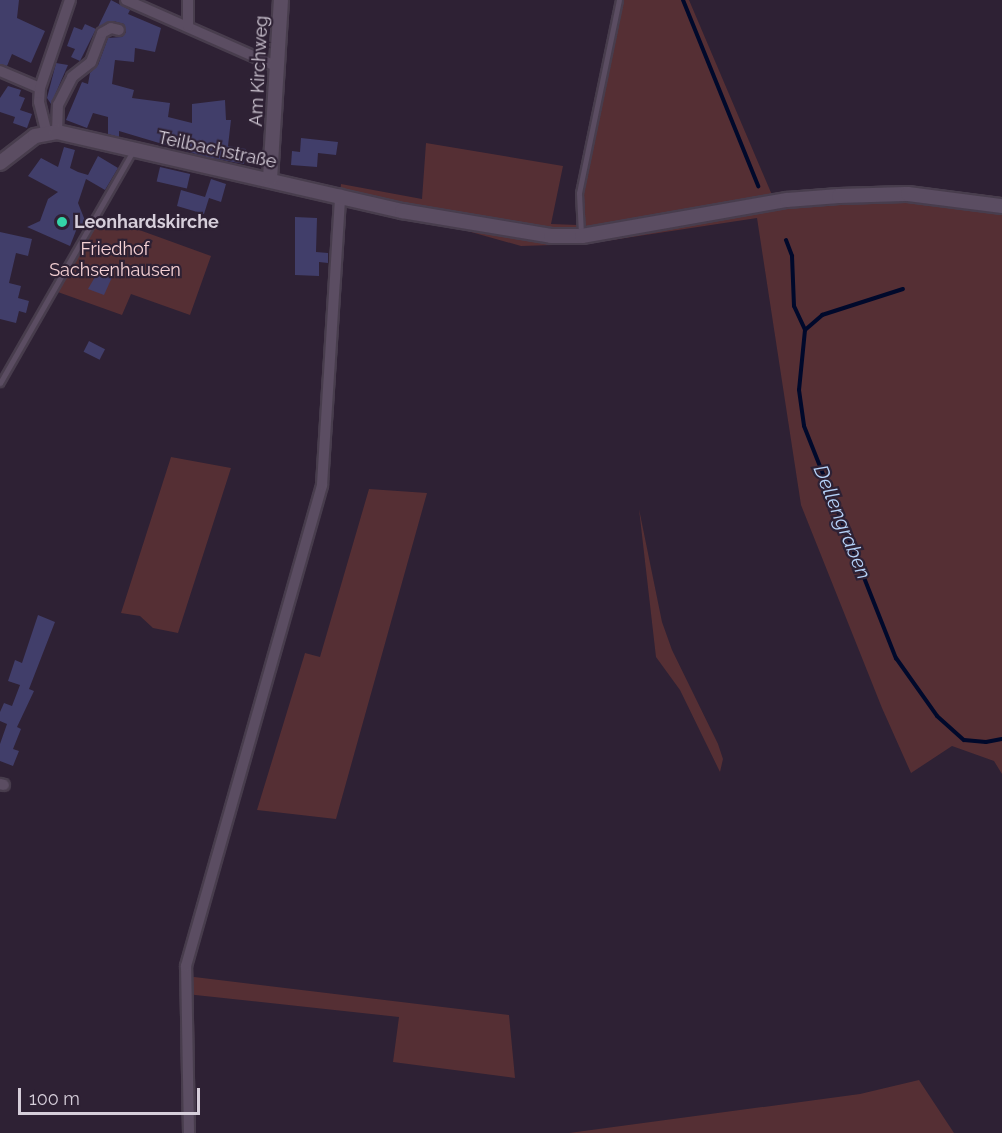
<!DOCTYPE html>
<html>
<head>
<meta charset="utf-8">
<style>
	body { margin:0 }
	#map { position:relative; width:1002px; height:1133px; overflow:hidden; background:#2e2134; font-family:Raleway,sans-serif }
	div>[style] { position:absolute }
	.green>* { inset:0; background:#552f34 }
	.stream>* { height:4px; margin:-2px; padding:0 2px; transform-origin:2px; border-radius:2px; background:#00092b }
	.building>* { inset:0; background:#413e6a; transform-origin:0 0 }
	.roads { filter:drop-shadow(2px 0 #483d4d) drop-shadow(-2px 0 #483d4d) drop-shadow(0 2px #483d4d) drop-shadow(0 -2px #483d4d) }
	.service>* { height:5px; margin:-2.5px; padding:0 2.5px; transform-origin:2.5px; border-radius:2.5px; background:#5b4d62 }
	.minor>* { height:10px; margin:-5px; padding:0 5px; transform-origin:5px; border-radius:5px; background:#5b4d62 }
	.tertiary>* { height:14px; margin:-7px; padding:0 7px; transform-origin:7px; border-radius:7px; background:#5b4d62 }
	.dots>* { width:16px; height:16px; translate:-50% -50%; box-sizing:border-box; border:3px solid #2e2134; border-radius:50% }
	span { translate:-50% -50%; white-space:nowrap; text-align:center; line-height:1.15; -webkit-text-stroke:4.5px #2e2134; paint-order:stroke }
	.street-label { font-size:18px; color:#d6ceda }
	.poi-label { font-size:18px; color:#d6ceda; font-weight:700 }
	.left { translate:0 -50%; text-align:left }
	.park-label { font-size:18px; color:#f6d1d4 }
	.water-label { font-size:20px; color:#b5d1f8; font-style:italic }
	.scale { position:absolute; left:18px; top:1088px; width:182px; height:27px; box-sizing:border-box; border:3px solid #d6ceda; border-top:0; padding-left:8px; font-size:18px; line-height:21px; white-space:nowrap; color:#d6ceda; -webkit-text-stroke:4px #2e2134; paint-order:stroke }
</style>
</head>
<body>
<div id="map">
	<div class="green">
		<div style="clip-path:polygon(619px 0,689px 0,775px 202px,908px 194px,904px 185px,1002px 197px,1002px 774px,994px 761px,952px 746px,911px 773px,882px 708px,801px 505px,757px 218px,586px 244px,521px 246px,340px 195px,341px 184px,422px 199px,426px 143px,563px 166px,551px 224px,578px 225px,579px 193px)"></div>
		<div style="clip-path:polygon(98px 215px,211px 256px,190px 315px,131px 294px,122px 315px,55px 291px)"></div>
		<div style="clip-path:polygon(171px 457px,231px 468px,178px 633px,153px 628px,140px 616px,121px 613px)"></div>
		<div style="clip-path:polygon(369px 489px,427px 493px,336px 819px,257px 810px,305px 653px,320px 657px)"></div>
		<div style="clip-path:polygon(639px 509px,662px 622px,672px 650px,718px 744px,723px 759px,720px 772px,680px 690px,656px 657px)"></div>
		<div style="clip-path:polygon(186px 976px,509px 1015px,515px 1078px,393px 1062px,399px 1017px,186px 994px)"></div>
		<div style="clip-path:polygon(919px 1080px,954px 1133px,569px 1133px,860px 1094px)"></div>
	</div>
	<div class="stream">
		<div style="left:683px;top:0;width:201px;rotate:68deg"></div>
		<div style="left:786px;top:240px;width:17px;rotate:69deg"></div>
		<div style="left:792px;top:256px;width:50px;rotate:87.7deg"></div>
		<div style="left:794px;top:306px;width:26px;rotate:65deg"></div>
		<div style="left:805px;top:330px;width:60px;rotate:95.7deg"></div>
		<div style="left:799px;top:390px;width:36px;rotate:82deg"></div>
		<div style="left:804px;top:426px;width:250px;rotate:68.4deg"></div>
		<div style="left:896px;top:658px;width:71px;rotate:54.7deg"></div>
		<div style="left:937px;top:716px;width:36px;rotate:42deg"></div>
		<div style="left:964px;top:740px;width:22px;rotate:5deg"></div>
		<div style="left:986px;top:742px;width:16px;rotate:-11deg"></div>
		<div style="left:805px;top:330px;width:23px;rotate:-41deg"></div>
		<div style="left:822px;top:315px;width:85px;rotate:-17.8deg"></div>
	</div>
	<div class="building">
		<div style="clip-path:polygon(0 0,19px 0,17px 18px,45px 31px,31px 63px,12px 54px,7px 66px,0 64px)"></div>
		<div style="clip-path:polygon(111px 0,130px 10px,128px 14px,161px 28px,155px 52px,135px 48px,134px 62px,115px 60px,112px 84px,134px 90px,132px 98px,170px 103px,168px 117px,192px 123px,192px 104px,225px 100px,226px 120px,231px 120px,228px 146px,246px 149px,244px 164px,206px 157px,119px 131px,119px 137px,108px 134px,108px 117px,93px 113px,87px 128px,66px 120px,82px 82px,88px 84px,90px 73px,98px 65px,108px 38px,122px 37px,126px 32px,124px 24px,113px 21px,98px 27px)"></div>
		<div style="clip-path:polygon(85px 24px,96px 29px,80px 61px,71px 57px,75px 49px,67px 46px,74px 27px,82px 30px)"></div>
		<div style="clip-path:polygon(56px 63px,68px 65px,51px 104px,47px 98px)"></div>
		<div style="clip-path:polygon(8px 86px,21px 90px,19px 96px,25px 98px,20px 110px,32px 114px,27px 128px,13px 123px,15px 117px,0 112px,0 98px)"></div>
		<div style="clip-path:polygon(301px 138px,338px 142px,336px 155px,318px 153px,317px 167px,291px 165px,292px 151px,300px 152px)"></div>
		<div style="clip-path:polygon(64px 147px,75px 150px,70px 168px,78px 172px,88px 175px,98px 156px,118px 168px,105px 190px,86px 179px,78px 203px,86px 223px,83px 229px,79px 223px,70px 246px,27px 227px,40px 221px,48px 199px,58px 192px,28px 176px,41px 158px,58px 167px)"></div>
		<div style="left:160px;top:167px;width:31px;height:15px;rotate:13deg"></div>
		<div style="clip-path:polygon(211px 179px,226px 184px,221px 202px,209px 198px,204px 214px,177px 206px,181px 190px,205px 197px)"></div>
		<div style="clip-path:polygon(295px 217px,317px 218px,316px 252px,328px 253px,328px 263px,319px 262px,319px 276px,295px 275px)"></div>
		<div style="clip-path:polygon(0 232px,32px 239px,28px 256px,16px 253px,9px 283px,21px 286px,18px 298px,29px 301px,26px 313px,19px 311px,16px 323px,0 319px)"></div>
		<div style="clip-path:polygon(99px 270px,113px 275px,104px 295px,88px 289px)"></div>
		<div style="left:89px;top:341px;width:18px;height:12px;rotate:27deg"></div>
		<div style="clip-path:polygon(38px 615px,55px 622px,29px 689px,34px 691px,17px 727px,21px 729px,13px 749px,19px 751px,13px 766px,0 761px,0 744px,7px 724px,0 721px,0 712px,4px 703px,12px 706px,20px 685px,8px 681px,15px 660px,22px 663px)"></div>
	</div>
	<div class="roads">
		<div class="service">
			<div style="left:581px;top:234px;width:41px;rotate:-92.8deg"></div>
			<div style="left:579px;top:193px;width:197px;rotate:-78.3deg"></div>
			<div style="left:0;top:383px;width:267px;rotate:-60.2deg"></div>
		</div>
		<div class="minor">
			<div style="left:126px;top:0;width:166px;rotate:23.8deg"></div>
			<div style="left:188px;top:0;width:26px;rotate:90deg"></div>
			<div style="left:0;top:71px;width:43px;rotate:23deg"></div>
			<div style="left:40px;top:88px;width:14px;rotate:94deg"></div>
			<div style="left:39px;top:102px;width:33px;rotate:76deg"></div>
			<div style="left:40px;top:88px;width:93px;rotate:-71.2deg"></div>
			<div style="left:57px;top:132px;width:27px;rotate:-88deg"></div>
			<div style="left:58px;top:105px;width:31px;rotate:-63deg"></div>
			<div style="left:72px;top:77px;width:24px;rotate:-38deg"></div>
			<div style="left:91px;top:62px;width:31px;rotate:-69deg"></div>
			<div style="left:102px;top:33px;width:10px;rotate:-29deg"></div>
			<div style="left:111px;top:28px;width:8px;rotate:14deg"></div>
			<div style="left:0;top:784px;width:4px;rotate:14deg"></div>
			<div style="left:189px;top:1133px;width:167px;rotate:-91deg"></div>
			<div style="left:186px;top:966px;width:500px;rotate:-74.2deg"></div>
			<div style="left:322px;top:485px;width:291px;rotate:-86.4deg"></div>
		</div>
		<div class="tertiary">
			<div style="left:0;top:163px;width:44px;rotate:-37.6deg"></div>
			<div style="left:35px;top:136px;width:22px;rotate:-10deg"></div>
			<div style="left:57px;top:132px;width:354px;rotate:12.9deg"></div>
			<div style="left:402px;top:211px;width:151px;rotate:9.5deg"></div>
			<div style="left:551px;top:236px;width:31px"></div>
			<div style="left:582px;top:236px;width:208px;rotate:-10deg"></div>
			<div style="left:787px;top:200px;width:52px;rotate:-4.4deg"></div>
			<div style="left:839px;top:196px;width:69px;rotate:-1.7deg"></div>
			<div style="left:908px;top:194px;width:95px;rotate:7.3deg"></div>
			<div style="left:270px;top:179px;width:179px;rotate:-86.5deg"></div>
		</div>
	</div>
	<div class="dots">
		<div style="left:62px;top:222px;background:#34d4a8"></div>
	</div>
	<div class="street-label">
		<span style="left:259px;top:71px;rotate:-87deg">Am Kirchweg</span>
		<span style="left:217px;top:150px;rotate:12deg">Teilbachstraße</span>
	</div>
	<div class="poi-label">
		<span class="left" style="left:74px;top:222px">Leonhardskirche</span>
	</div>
	<div class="park-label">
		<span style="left:115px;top:260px">Friedhof<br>Sachsenhausen</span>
	</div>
	<div class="water-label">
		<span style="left:842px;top:522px;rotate:68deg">Dellengraben</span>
	</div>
	<div class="scale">100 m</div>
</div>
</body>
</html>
